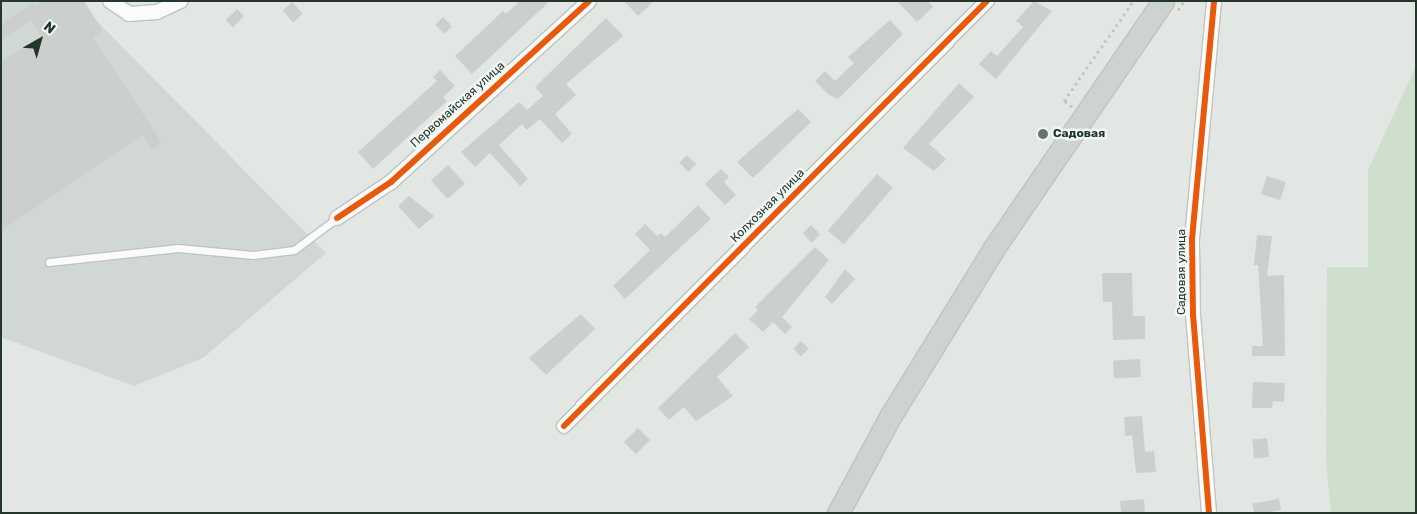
<!DOCTYPE html>
<html>
<head>
<meta charset="utf-8">
<style>
	body { margin:0 }
	#map { position:relative; width:1417px; height:514px; overflow:hidden; background:#e2e7e4; font-family:Rubik,sans-serif }
	div>[style] { position:absolute }
	.built>* { inset:0; background:#d1d8d3 }
	.green>* { inset:0; background:#cedfce }
	.building>* { inset:0; background:#cbd0cd; transform-origin:0 0 }
	.path>* { height:2.5px; margin-top:-1.25px; transform-origin:0; background:repeating-linear-gradient(90deg,#c0c7c3 0 2.5px,transparent 0 6.5px) }
	.roads { filter:drop-shadow(1px 0 #bfc4c1) drop-shadow(-1px 0 #bfc4c1) drop-shadow(0 1px #bfc4c1) drop-shadow(0 -1px #bfc4c1) }
	.lane>* { height:7px; margin:-3.5px; padding:0 3.5px; transform-origin:3.5px; border-radius:3.5px; background:#fbfbfb }
	.street>* { height:14px; margin:-7px; padding:0 7px; transform-origin:7px; border-radius:7px; background:#fbfbfb }
	.primary>* { height:21px; margin:-10.5px; padding:0 10.5px; transform-origin:10.5px; border-radius:10.5px; background:#cdd3d0 }
	.cycleway>* { height:6px; margin:-3px; padding:0 3px; transform-origin:3px; border-radius:3px; background:#e8590c }
	.dots>* { width:14px; height:14px; translate:-50% -50%; box-sizing:border-box; border:2px solid #f0f6f2; border-radius:50% }
	span { translate:-50% -50%; white-space:nowrap; text-align:center; line-height:1.15; -webkit-text-stroke:5px #f0f6f2; paint-order:stroke }
	.street-label { font-size:12px; color:#23372c }
	.poi-label { font-size:12px; color:#23372c; font-weight:700 }
	.left { translate:0 -50%; text-align:left }
	.frame { position:absolute; inset:0; border:2px solid #23372c; pointer-events:none }
	.north { position:absolute; left:15px; top:15px; width:50px; height:50px; -webkit-text-stroke:4px #f0f6f2; paint-order:stroke; rotate:38deg; font-size:14px; font-weight:700; line-height:20px; text-align:center; color:#23372c }
	.north::after { content:''; display:block; margin:auto; width:18px; height:22px; background:#23372c; clip-path:polygon(50% 0,100% 100%,50% 72%,0 100%) }
</style>
</head>
<body>
<div id="map">
	<div class="built">
		<div style="clip-path:polygon(1px 1px,77px 1px,326px 253px,203px 358px,134px 386px,1px 337px)"></div>
	</div>
	<div class="green">
		<div style="clip-path:polygon(1416px 66px,1416px 513px,1331px 513px,1326px 461px,1327px 267px,1368px 267px,1368px 170px)"></div>
	</div>
	<div class="building">
		<div style="clip-path:polygon(43px 1px,84px 1px,103px 31px,93px 38px,162px 143px,152px 149px,143px 135px,1px 231px,1px 62px,41px 36px,30px 20px,1px 40px,1px 24px,33px 2px,36px 6px)"></div>
		<div style="clip-path:polygon(520px 1px,550px 1px,472px 74px,455px 56px,503px 11px,506px 14px)"></div>
		<div style="clip-path:polygon(624px 1px,654px 1px,638px 16px)"></div>
		<div style="clip-path:polygon(897px 1px,928px 1px,933px 7px,917px 22px)"></div>
		<div style="clip-path:polygon(1034px 1px,1052px 11px,996px 79px,979px 64px,991px 51px,997px 56px,1023px 27px,1016px 21px)"></div>
		<div style="left:292px;top:2px;width:16px;height:13px;rotate:47deg"></div>
		<div style="left:237px;top:9px;width:10px;height:16px;rotate:45deg"></div>
		<div style="left:443px;top:17px;width:13px;height:11px;rotate:45deg"></div>
		<div style="clip-path:polygon(606px 18px,623px 36px,566px 84px,576px 95px,555px 114px,572px 134px,562px 143px,540px 119px,527px 130px,522px 124px,499px 145px,528px 179px,520px 186px,490px 153px,475px 167px,461px 152px,519px 102px,527px 110px,543px 96px,535px 87px)"></div>
		<div style="clip-path:polygon(890px 20px,903px 34px,838px 99px,829px 95px,815px 81px,825px 71px,835px 81px,854px 63px,848px 57px)"></div>
		<div style="clip-path:polygon(440px 70px,455px 86px,443px 97px,447px 101px,373px 169px,358px 152px,437px 81px,433px 77px)"></div>
		<div style="clip-path:polygon(959px 83px,974px 97px,929px 144px,946px 159px,934px 171px,903px 148px)"></div>
		<div style="clip-path:polygon(798px 109px,811px 122px,753px 178px,737px 162px)"></div>
		<div style="left:687px;top:155px;width:13px;height:11px;rotate:45deg"></div>
		<div style="left:448px;top:165px;width:25px;height:23px;rotate:48deg"></div>
		<div style="clip-path:polygon(721px 169px,729px 177px,724px 182px,736px 195px,725px 205px,705px 184px)"></div>
		<div style="left:877px;top:174px;width:21px;height:75px;rotate:41deg"></div>
		<div style="left:1267px;top:176px;width:20px;height:19px;rotate:18deg"></div>
		<div style="clip-path:polygon(409px 196px,434px 216px,419px 229px,398px 206px)"></div>
		<div style="clip-path:polygon(698px 205px,711px 219px,625px 299px,613px 286px,650px 250px,635px 234px,645px 224px,657px 236px,661px 233px,665px 237px)"></div>
		<div style="left:811px;top:225px;width:13px;height:12px;rotate:45deg"></div>
		<div style="clip-path:polygon(1257px 235px,1272px 236px,1267px 276px,1284px 275px,1285px 356px,1252px 356px,1252px 346px,1263px 346px,1258px 265px,1254px 265px)"></div>
		<div style="clip-path:polygon(815px 247px,829px 260px,782px 317px,792px 327px,785px 334px,773px 322px,763px 332px,749px 319px,758px 310px,755px 307px)"></div>
		<div style="clip-path:polygon(845px 269px,855px 279px,832px 304px,825px 297px)"></div>
		<div style="clip-path:polygon(1102px 273px,1132px 273px,1133px 316px,1145px 316px,1145px 339px,1113px 340px,1112px 302px,1103px 302px)"></div>
		<div style="clip-path:polygon(581px 314px,595px 329px,546px 375px,529px 358px)"></div>
		<div style="clip-path:polygon(735px 333px,749px 347px,717px 377px,733px 396px,696px 421px,684px 407px,669px 420px,658px 408px)"></div>
		<div style="left:801px;top:341px;width:11px;height:11px;rotate:45deg"></div>
		<div style="left:1140px;top:359px;width:18px;height:27px;rotate:87deg"></div>
		<div style="clip-path:polygon(1253px 382px,1285px 383px,1284px 402px,1273px 401px,1272px 408px,1252px 408px)"></div>
		<div style="clip-path:polygon(1142px 416px,1145px 452px,1154px 451px,1156px 472px,1136px 473px,1132px 435px,1125px 436px,1124px 417px)"></div>
		<div style="left:638px;top:428px;width:17px;height:20px;rotate:45deg"></div>
		<div style="left:1267px;top:438px;width:19px;height:15px;rotate:84deg"></div>
		<div style="clip-path:polygon(1144px 499px,1145px 513px,1121px 513px,1120px 501px)"></div>
		<div style="left:1279px;top:499px;width:11px;height:27px;rotate:80deg"></div>
	</div>
	<div class="path">
		<div style="left:1178px;top:10px;width:11px;rotate:-56deg"></div>
		<div style="left:1072px;top:107px;width:10px;rotate:-143deg"></div>
		<div style="left:1064px;top:101px;width:121px;rotate:-55.4deg"></div>
	</div>
	<div class="roads">
		<div class="lane">
			<div style="left:49px;top:262px;width:130px;rotate:-6.2deg"></div>
			<div style="left:178px;top:248px;width:75px;rotate:5.3deg"></div>
			<div style="left:253px;top:255px;width:41px;rotate:-7deg"></div>
			<div style="left:294px;top:250px;width:54px;rotate:-36.7deg"></div>
		</div>
		<div class="street">
			<div style="left:110px;top:1px;width:23px;rotate:34deg"></div>
			<div style="left:129px;top:14px;width:28px;rotate:-4deg"></div>
			<div style="left:157px;top:12px;width:26px;rotate:-25deg"></div>
			<div style="left:337px;top:218px;width:65px;rotate:-33.7deg"></div>
			<div style="left:391px;top:182px;width:268px;rotate:-42.4deg"></div>
			<div style="left:564px;top:426px;width:600px;rotate:-45.14deg"></div>
			<div style="left:1209px;top:513px;width:199px;rotate:-94.6deg"></div>
			<div style="left:1193px;top:315px;width:76px;rotate:-90.8deg"></div>
			<div style="left:1192px;top:239px;width:239px;rotate:-84.7deg"></div>
		</div>
		<div class="primary">
			<div style="left:838px;top:513px;width:111px;rotate:-61.6deg"></div>
			<div style="left:891px;top:415px;width:196px;rotate:-58.3deg"></div>
			<div style="left:994px;top:248px;width:299px;rotate:-55.6deg"></div>
		</div>
	</div>
	<div class="cycleway">
		<div style="left:337px;top:218px;width:65px;rotate:-33.7deg"></div>
		<div style="left:391px;top:182px;width:268px;rotate:-42.4deg"></div>
		<div style="left:564px;top:426px;width:600px;rotate:-45.14deg"></div>
		<div style="left:1209px;top:513px;width:199px;rotate:-94.6deg"></div>
		<div style="left:1193px;top:315px;width:76px;rotate:-90.8deg"></div>
		<div style="left:1192px;top:239px;width:239px;rotate:-84.7deg"></div>
	</div>
	<div class="dots">
		<div style="left:1043px;top:134px;background:#66756c"></div>
	</div>
	<div class="street-label">
		<span style="left:458px;top:105px;rotate:-42deg">Первомайская улица</span>
		<span style="left:768px;top:206px;rotate:-45deg">Колхозная улица</span>
		<span style="left:1182px;top:272px;rotate:-90deg">Садовая улица</span>
	</div>
	<div class="poi-label">
		<span class="left" style="left:1053px;top:134px">Садовая</span>
	</div>
	<div class="frame"></div>
	<div class="north">N</div>
</div>
</body>
</html>
